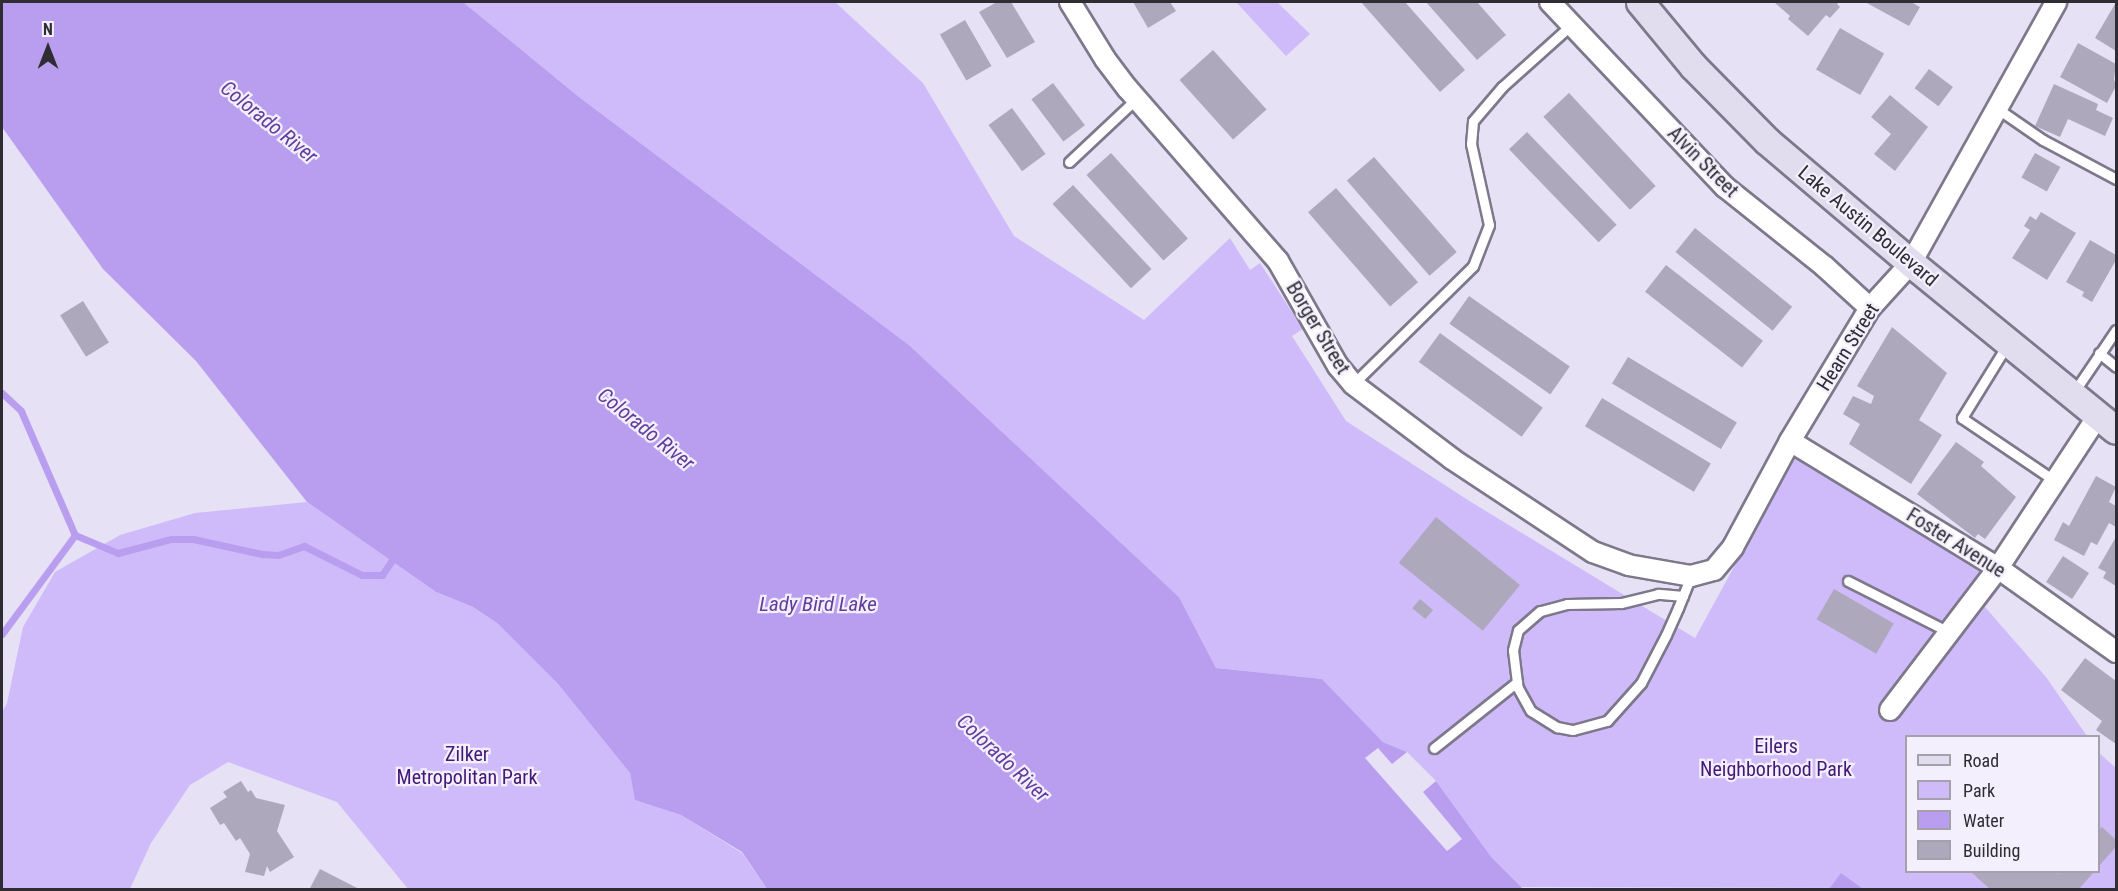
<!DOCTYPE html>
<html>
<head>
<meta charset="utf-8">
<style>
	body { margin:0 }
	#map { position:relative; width:2118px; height:891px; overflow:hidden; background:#e7e1f6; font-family:"Roboto Condensed",sans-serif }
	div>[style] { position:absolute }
	.green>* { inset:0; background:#cfbbfa }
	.water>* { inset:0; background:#b99ef0 }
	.stream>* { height:7px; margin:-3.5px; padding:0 3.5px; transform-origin:3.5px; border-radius:3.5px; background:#b99ef0 }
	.building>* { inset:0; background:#aea8bd; transform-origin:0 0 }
	.roads { filter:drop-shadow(2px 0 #7e788b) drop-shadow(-2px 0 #7e788b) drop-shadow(0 2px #7e788b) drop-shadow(0 -2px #7e788b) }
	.service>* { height:9px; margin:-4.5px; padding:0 4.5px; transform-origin:4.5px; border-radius:4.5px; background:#fff }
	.minor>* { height:20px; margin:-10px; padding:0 10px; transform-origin:10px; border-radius:10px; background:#fff }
	.secondary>* { height:27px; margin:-13.5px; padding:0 13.5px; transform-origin:13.5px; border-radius:13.5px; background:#e2dcef }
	span { translate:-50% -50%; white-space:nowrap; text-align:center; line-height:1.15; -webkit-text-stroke:4.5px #f3effc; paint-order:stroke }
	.street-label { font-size:20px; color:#2f2c34 }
	.park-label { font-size:20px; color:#431876 }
	.water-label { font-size:21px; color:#623d9b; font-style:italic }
	.frame { position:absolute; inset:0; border:3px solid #2f2c34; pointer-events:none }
	.legend { position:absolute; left:1905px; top:735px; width:195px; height:138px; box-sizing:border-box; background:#f3effc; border:2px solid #a5a1ac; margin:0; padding:8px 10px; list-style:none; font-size:18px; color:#2f2c34 }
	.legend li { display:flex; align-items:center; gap:12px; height:30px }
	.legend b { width:30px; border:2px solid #a5a1ac }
	.north { position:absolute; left:18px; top:18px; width:60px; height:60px; -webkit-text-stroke:4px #f3effc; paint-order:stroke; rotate:0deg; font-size:16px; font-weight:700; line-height:24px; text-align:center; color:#2f2c34 }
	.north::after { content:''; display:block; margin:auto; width:21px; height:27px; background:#2f2c34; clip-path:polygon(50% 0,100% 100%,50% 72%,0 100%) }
</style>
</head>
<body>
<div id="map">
	<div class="green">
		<div style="clip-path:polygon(463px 2px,835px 2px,923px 83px,1014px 236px,1144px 320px,1230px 238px,1250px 270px,1260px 263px,1303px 329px,1292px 336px,1346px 421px,1471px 502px,1695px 638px,1796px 454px,2008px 577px,1985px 607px,2046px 677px,2087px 736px,1906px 736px,1906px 872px,2098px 872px,2099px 753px,2116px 768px,2116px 889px,1519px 887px,1491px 858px,1436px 781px,1407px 752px,1383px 742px,1322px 679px,1216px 668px,1179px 597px,909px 345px,579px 97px)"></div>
		<div style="clip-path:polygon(1236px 2px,1277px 2px,1310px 34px,1286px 56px)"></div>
		<div style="clip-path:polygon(307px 502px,436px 592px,473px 607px,497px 623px,558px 684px,630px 773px,636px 800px,681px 815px,742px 853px,767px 889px,408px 889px,337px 802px,228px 762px,190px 785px,151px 843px,130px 889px,2px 890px,2px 712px,7px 703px,23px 627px,55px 572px,120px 535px,195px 513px)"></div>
	</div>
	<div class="water">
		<div style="clip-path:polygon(2px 2px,463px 2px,579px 97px,909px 345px,1179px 597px,1216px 668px,1322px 679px,1383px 742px,1407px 752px,1392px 764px,1378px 748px,1365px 758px,1447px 851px,1462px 839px,1423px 792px,1436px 781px,1491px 857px,1523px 889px,767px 889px,742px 852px,681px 815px,635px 800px,630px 773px,558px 684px,497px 623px,473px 607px,436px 592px,307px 502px,196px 361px,103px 269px,2px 127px)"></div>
		<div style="clip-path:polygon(1841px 873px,1863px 889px,1829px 889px)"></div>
	</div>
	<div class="stream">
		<div style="left:2px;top:393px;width:26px;rotate:43deg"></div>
		<div style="left:21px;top:411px;width:135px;rotate:66.5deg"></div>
		<div style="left:75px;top:535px;width:47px;rotate:22.7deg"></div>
		<div style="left:118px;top:553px;width:55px;rotate:-14.8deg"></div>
		<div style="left:171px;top:539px;width:22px"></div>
		<div style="left:193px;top:539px;width:71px;rotate:12.3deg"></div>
		<div style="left:262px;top:554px;width:16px;rotate:4deg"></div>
		<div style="left:278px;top:555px;width:28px;rotate:-19deg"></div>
		<div style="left:304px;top:546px;width:65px;rotate:26.6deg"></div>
		<div style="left:362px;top:575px;width:20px"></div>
		<div style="left:382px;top:575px;width:25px;rotate:-56deg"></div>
		<div style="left:2px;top:634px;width:123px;rotate:-53.6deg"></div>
	</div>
	<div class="building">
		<div style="clip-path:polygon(997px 2px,1011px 2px,1035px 42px,1007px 58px,979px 12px)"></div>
		<div style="clip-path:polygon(1133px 2px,1170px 2px,1176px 11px,1148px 28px)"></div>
		<div style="clip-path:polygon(1361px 2px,1405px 2px,1465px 70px,1440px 92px)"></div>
		<div style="clip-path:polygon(1426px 2px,1477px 2px,1506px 35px,1477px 60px)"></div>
		<div style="clip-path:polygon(1774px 2px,1839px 2px,1837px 4px,1840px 7px,1830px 18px,1826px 15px,1808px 36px,1788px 19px,1790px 16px)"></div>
		<div style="clip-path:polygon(1865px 2px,1911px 2px,1920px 7px,1909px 26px)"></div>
		<div style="clip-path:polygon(2115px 4px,2116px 5px,2116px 51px,2095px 38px)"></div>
		<div style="left:965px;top:20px;width:53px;height:29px;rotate:60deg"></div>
		<div style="left:1840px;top:28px;width:51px;height:48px;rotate:30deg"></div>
		<div style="clip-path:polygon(2078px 43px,2116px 64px,2114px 79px,2116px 86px,2107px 103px,2060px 77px)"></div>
		<div style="left:1213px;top:50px;width:80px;height:45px;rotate:48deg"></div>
		<div style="left:1929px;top:69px;width:30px;height:24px;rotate:37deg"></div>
		<div style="left:1053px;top:83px;width:53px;height:27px;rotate:53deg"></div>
		<div style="clip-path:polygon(2054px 84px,2098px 104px,2096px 110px,2113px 118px,2105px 136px,2068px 119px,2060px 137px,2035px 126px)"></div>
		<div style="left:1569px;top:93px;width:127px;height:35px;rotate:47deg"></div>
		<div style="clip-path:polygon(1890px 95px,1928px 127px,1895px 171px,1874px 154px,1891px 134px,1871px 117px)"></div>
		<div style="left:1012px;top:108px;width:57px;height:29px;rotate:54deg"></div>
		<div style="left:1527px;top:132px;width:129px;height:25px;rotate:46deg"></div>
		<div style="left:1111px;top:153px;width:115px;height:33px;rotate:48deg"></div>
		<div style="left:2035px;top:153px;width:29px;height:28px;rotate:29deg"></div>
		<div style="left:1374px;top:157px;width:126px;height:36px;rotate:49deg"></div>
		<div style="left:1073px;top:185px;width:115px;height:28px;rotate:47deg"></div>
		<div style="left:1336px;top:188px;width:125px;height:37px;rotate:49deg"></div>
		<div style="clip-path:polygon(2041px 212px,2076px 233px,2047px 280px,2012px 258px,2030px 230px,2024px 226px,2030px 216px,2036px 220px)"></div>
		<div style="left:1695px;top:228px;width:125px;height:31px;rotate:39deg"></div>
		<div style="clip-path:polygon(2090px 240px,2116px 255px,2116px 260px,2092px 302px,2082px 296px,2084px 292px,2066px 282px)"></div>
		<div style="left:1666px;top:265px;width:123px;height:34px;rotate:38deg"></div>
		<div style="left:1469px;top:296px;width:123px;height:34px;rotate:35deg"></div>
		<div style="left:83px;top:301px;width:49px;height:27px;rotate:58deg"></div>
		<div style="clip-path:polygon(1892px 327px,1947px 373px,1919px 420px,1942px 435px,1911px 484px,1849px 444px,1860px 424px,1843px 414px,1853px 396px,1871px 404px,1874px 396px,1857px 386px)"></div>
		<div style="left:1440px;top:333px;width:127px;height:36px;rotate:36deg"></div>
		<div style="left:1628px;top:357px;width:127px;height:31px;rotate:31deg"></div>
		<div style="left:1602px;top:398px;width:127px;height:33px;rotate:31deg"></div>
		<div style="clip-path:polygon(1956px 442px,1984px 462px,1981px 466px,2016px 497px,1985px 539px,1978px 534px,1975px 538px,1917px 494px)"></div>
		<div style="clip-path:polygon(2096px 476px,2116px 487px,2109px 502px,2116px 506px,2116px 527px,2109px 523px,2097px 545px,2091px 542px,2084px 556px,2054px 540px,2063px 522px,2069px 526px)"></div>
		<div style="left:1436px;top:517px;width:108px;height:59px;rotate:39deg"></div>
		<div style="clip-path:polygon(2116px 537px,2116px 586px,2103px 578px,2106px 572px,2098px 568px)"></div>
		<div style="left:2063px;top:556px;width:31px;height:31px;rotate:33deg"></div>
		<div style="left:1834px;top:589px;width:69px;height:35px;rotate:30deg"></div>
		<div style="left:1420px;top:599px;width:17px;height:12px;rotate:40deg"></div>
		<div style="clip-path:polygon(2085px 658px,2116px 681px,2116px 744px,2096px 730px,2102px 721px,2061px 690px)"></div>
		<div style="clip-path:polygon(241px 781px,248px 792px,251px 790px,256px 798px,285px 805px,277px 831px,294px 857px,270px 872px,267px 866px,264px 876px,245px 872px,250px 854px,240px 838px,236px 841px,224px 823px,220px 825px,210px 808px,227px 797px,223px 792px)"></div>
		<div style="clip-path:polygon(2102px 827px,2116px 840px,2116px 847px,2098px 867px,2098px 830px)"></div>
		<div style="clip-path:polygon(320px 869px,361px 890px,309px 890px)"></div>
		<div style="clip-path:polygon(1971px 872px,2056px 872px,2058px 874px,2060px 872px,2094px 872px,2078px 890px,1991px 890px)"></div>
	</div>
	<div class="roads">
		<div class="service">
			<div style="left:1998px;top:109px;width:55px;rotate:34.6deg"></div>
			<div style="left:2043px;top:140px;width:83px;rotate:28.1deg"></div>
			<div style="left:1069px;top:162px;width:92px;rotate:-43.2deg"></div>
			<div style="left:2007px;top:345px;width:86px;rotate:121.7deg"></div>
			<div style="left:1962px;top:418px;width:112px;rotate:34.1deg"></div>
			<div style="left:2099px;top:353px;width:22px;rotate:39deg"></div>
			<div style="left:1353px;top:384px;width:168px;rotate:-44.5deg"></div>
			<div style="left:1473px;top:266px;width:44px;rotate:-68.7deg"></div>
			<div style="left:1489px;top:225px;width:83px;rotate:-102.5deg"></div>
			<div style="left:1471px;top:144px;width:23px;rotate:-85deg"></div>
			<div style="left:1473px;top:121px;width:45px;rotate:-49.5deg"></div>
			<div style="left:1502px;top:87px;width:93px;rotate:-41.9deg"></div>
			<div style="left:2074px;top:392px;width:75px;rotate:-55.9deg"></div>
			<div style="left:1848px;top:581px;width:113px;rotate:26.8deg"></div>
			<div style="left:1683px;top:596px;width:25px;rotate:-175deg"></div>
			<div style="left:1658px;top:594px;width:38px;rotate:166deg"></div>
			<div style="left:1621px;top:603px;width:54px;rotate:178.9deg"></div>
			<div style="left:1567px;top:604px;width:28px;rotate:165deg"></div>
			<div style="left:1540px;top:611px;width:29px;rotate:139deg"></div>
			<div style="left:1518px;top:630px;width:21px;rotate:104deg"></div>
			<div style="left:1513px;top:650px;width:38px;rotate:83deg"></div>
			<div style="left:1518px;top:688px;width:26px;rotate:61deg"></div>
			<div style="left:1531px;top:711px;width:31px;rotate:32deg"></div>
			<div style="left:1557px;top:727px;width:16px;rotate:11deg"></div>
			<div style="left:1573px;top:730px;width:35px;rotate:-15deg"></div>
			<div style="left:1607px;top:721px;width:51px;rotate:-48.2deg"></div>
			<div style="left:1641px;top:683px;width:54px;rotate:-62.5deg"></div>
			<div style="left:1666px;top:635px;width:30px;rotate:-66deg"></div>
			<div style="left:1678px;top:608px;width:35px;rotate:-68deg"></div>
			<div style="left:1434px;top:748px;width:106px;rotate:-38.5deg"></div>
		</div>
		<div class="minor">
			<div style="left:1070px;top:2px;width:67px;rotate:58.4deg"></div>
			<div style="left:1105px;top:59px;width:38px;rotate:53deg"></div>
			<div style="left:1128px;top:89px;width:228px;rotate:48.9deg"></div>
			<div style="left:1278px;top:261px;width:121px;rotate:60.3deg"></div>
			<div style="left:1338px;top:366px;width:23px;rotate:50deg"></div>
			<div style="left:1353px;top:384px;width:124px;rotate:37.1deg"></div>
			<div style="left:1452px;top:459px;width:169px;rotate:33.4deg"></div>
			<div style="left:1593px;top:552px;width:37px;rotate:20deg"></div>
			<div style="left:1628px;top:565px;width:64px;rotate:9.9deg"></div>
			<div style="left:1691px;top:576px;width:24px;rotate:-15deg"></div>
			<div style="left:1714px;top:570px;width:30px;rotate:-50deg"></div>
			<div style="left:1733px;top:547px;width:120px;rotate:-61.7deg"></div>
			<div style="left:1790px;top:441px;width:155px;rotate:-59deg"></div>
			<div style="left:1870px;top:308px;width:61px;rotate:-47.7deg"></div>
			<div style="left:1911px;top:263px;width:299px;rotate:-60.9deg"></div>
			<div style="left:1550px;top:2px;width:255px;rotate:46.6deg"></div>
			<div style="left:1725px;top:187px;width:127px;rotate:38.6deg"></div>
			<div style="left:1824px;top:266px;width:62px;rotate:42.4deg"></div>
			<div style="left:1790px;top:441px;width:244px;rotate:31.4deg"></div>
			<div style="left:1998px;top:568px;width:145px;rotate:35.4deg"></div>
			<div style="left:1890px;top:710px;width:178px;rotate:-52.7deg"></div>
			<div style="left:1998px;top:568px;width:182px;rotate:-56.7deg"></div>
		</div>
		<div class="secondary">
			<div style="left:1640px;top:2px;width:83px;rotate:50.4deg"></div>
			<div style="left:1693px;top:66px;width:105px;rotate:45.4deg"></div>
			<div style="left:1767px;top:141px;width:189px;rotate:40.3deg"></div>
			<div style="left:1911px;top:263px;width:264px;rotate:39.2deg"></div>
		</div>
	</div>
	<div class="street-label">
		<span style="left:1703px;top:162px;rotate:45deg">Alvin Street</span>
		<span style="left:1868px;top:226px;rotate:40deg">Lake Austin Boulevard</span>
		<span style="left:1318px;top:328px;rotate:59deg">Borger Street</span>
		<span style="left:1848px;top:347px;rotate:-58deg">Hearn Street</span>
		<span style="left:1956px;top:543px;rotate:32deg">Foster Avenue</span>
	</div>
	<div class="park-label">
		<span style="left:1776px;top:758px">Eilers<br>Neighborhood Park</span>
		<span style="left:467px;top:766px">Zilker<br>Metropolitan Park</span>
	</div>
	<div class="water-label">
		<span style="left:269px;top:122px;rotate:39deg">Colorado River</span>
		<span style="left:646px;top:429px;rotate:39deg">Colorado River</span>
		<span style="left:818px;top:604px">Lady Bird Lake</span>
		<span style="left:1003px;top:758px;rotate:43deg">Colorado River</span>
	</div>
	<div class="frame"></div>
	<ul class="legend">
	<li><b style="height:8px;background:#e2dcef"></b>Road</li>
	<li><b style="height:16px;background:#cfbbfa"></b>Park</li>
	<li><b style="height:16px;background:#b99ef0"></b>Water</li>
	<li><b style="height:16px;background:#aea8bd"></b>Building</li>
	</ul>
	<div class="north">N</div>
</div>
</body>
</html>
